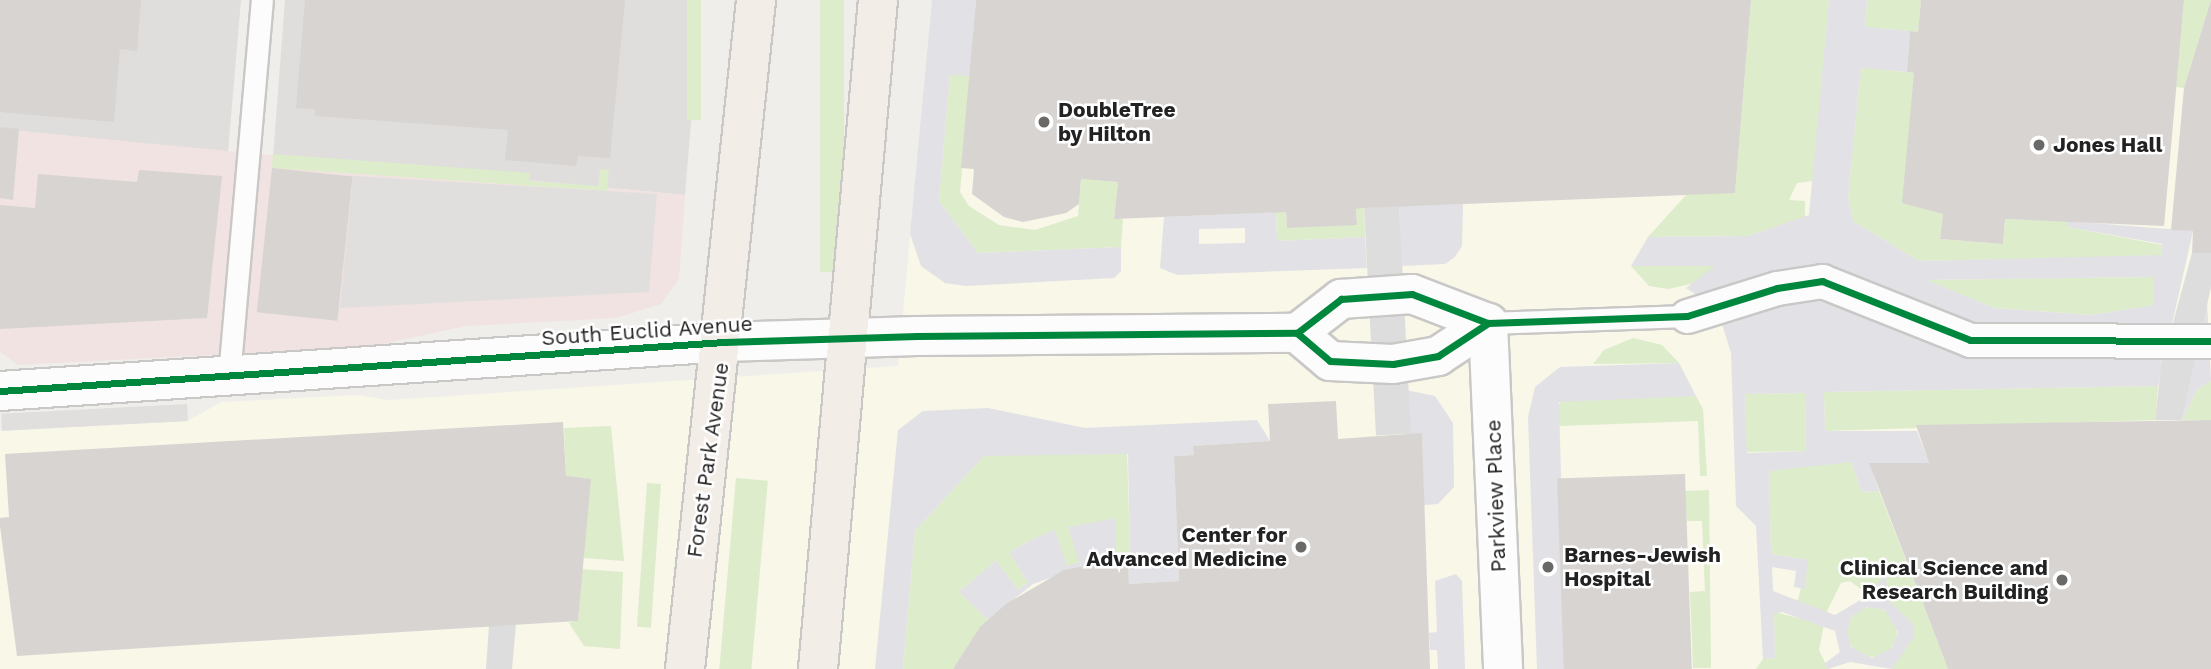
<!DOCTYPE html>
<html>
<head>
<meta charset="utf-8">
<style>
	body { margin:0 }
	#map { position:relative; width:2211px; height:669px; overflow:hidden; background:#f0eeeb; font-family:"Work Sans",sans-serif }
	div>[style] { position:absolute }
	.residential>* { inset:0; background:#dfdedc }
	.commercial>* { inset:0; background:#f1e3e1 }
	.education>* { inset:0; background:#f8f7e8 }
	.grass>* { inset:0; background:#ddeccb; transform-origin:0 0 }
	.round { border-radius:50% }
	.parking>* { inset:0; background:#e0dfde; transform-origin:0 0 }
	.plaza>* { inset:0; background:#e2e1e5 }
	.pier>* { inset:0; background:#dedddd; transform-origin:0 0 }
	.building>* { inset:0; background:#d7d4d2; transform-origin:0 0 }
	.roads { filter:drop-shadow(2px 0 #c9c8c7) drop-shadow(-2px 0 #c9c8c7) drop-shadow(0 2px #c9c8c7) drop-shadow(0 -2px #c9c8c7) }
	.service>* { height:21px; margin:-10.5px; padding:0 10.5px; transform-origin:10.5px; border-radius:10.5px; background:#fdfcfc }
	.pedestrian>* { height:33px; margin:-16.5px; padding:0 16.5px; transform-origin:16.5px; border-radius:16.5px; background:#fdfcfc }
	.minor>* { height:38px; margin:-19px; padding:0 19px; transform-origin:19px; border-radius:19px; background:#fdfcfc }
	.primary>* { height:38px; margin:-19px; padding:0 19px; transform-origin:19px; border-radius:19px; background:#f3ede7 }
	.cycleway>* { height:7px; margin:-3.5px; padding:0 3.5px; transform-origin:3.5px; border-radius:3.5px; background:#00873e }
	.dots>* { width:19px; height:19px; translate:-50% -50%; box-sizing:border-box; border:4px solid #fff; border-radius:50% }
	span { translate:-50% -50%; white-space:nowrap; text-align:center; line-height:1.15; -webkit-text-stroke:5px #fff; paint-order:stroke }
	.poi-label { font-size:21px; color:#222; font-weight:700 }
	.left { translate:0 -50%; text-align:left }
	.right { translate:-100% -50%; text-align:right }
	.street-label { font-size:21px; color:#222 }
</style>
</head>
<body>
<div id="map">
	<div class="residential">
		<div style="clip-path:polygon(0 0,241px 0,228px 152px,0 129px)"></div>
		<div style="clip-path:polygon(285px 0,701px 0,685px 195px,273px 157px)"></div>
	</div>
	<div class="commercial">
		<div style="clip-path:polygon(0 129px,685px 195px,679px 279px,661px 304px,616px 318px,466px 326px,369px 347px,18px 365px,0 352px)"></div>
	</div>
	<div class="education">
		<div style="clip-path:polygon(932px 0,2211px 0,2211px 669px,0 669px,0 431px,188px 421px,221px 402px,356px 395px,389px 400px,898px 366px)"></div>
	</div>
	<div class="grass">
		<div style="left:687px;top:0;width:14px;height:120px"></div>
		<div style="left:820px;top:0;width:24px;height:272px"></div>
		<div style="clip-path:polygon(1751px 0,1829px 0,1813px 181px,1797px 183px,1789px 200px,1805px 201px,1805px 217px,1748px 236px,1648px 237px,1686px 195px,1735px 192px)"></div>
		<div style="clip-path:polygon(1867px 0,1921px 0,1918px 32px,1865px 27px)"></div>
		<div style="clip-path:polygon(2184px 0,2211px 0,2184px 88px,2176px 87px)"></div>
		<div style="clip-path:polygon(1861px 67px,1914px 73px,1943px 214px,1940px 239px,2003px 244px,2005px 219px,2067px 221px,2067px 227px,2162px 245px,2161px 256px,1919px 261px,1853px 221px,1848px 198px)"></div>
		<div style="clip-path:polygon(950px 74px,970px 76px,960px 192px,969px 206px,999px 225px,1035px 230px,1078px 216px,1081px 179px,1118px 182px,1114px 218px,1123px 219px,1121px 247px,978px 253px,939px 201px)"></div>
		<div style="clip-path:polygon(273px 154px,530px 173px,529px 181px,598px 186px,600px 169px,609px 170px,607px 191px,272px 168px)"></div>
		<div style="clip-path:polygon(1364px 208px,1365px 237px,1277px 241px,1276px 212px,1286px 212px,1287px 228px,1357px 224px,1356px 209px)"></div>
		<div style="clip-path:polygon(1631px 266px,1716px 266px,1699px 282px,1668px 289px,1649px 286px)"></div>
		<div style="clip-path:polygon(2153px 277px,2154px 305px,2092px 315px,1994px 308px,1926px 280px)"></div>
		<div style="clip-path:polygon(1633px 338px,1662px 345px,1679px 363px,1593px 364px,1604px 350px)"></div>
		<div style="clip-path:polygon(2211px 381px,2211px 420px,2182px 420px,2197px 390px)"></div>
		<div style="clip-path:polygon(2158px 386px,2155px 420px,1825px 431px,1824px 392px)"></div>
		<div style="left:1805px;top:393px;width:58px;height:60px;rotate:89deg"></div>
		<div style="clip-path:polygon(1696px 396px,1703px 409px,1707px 476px,1700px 476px,1698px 421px,1559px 426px,1557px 407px,1564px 398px)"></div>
		<div style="clip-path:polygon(611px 426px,624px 561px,584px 558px,566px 476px,564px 428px)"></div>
		<div style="clip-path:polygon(1127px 449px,1130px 554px,1116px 554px,1116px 518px,1079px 562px,1067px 567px,1055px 531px,1033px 539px,1009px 552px,1028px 583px,1018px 590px,996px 560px,959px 592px,988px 620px,953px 669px,903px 669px,915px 531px,984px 456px)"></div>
		<div style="clip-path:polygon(1851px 462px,1862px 492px,1879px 491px,1948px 669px,1892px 669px,1913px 625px,1886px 598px,1888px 586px,1873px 586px,1869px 595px,1850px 581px,1841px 583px,1826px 613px,1812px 609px,1797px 604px,1808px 560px,1771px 554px,1769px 471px,1779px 465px)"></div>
		<div style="left:736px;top:478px;width:32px;height:192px;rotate:5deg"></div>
		<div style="left:647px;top:483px;width:14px;height:144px;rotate:4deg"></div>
		<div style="clip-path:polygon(1709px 490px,1711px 668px,1693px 668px,1690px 592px,1705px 591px,1702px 521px,1687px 521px,1685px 491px)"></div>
		<div style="clip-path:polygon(582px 569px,623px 572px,620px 649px,584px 646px,569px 623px,578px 620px)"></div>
		<div class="round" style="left:1847px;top:607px;width:50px;height:50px"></div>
		<div style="clip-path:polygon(1774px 612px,1824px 624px,1819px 650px,1828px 669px,1756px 669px,1763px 659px,1775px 658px)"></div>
	</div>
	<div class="parking">
		<div style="clip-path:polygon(353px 176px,657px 194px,649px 292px,340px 308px)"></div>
		<div style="left:187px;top:404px;width:17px;height:186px;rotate:87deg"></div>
	</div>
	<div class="plaza">
		<div style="clip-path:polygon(932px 0,976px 0,970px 76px,950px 75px,939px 201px,978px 253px,1121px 247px,1121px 271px,1114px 278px,966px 286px,945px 283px,921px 266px,910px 234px)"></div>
		<div style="clip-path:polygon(evenodd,1829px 0,1867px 0,1865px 27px,1910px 31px,1907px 72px,1861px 68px,1848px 198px,1853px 221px,1919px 261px,2161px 255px,2162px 244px,2067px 227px,2067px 221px,2193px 231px,2158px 386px,1824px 392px,1825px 431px,1917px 431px,1929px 463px,1870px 464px,1879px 491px,1862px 492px,1851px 462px,1769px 471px,1771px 554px,1808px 560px,1805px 589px,1794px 587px,1796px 571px,1772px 567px,1773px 591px,1835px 615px,1869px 595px,1887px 572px,1886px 598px,1914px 625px,1913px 638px,1892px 669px,1850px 662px,1828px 669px,1824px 664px,1840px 652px,1835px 631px,1782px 612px,1774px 614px,1775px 658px,1763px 659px,1756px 526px,1736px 506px,1731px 353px,1717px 308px,1686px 288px,1715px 266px,1631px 266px,1648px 237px,1748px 236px,1809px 215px,1829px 0,2153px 277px,2153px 305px,2092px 315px,1994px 308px,1927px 280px,2153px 277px,1829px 0,1805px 393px,1806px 451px,1747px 453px,1745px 394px,1805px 393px,1829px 0,1867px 607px,1885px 610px,1898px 632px,1892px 648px,1872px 658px,1851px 647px,1847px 632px,1852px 616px,1867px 607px)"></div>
		<div style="clip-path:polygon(1463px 204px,1462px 246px,1455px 257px,1445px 264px,1401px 266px,1399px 206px)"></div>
		<div style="clip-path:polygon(evenodd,1276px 212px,1277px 241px,1365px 237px,1367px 268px,1177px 275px,1160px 268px,1164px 217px,1276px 212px,1245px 228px,1245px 243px,1199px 244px,1199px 229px,1245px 228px)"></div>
		<div style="clip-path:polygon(2207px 302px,2211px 381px,2197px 390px,2182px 420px)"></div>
		<div style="clip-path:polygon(1679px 363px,1696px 396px,1559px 402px,1566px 669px,1537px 669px,1528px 417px,1535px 387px,1560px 367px)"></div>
		<div style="clip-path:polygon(1406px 390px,1435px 396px,1453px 423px,1454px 487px,1438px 504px,1424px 505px,1422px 434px,1409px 434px)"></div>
		<div style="clip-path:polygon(988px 408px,1085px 428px,1257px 420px,1270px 441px,1194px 446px,1194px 455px,1174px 456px,1179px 581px,1129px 584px,1128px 558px,1100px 560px,1033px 584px,988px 620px,959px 592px,996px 560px,1018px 590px,1028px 583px,1009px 552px,1033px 539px,1055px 530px,1067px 566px,1079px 562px,1068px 527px,1116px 518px,1116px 554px,1130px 554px,1128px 454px,984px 456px,915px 531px,903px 669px,875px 669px,898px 430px,923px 411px)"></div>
		<div style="clip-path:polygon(1456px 574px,1462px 581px,1465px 669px,1438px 669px,1437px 650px,1430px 650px,1429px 633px,1437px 632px,1435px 581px)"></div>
	</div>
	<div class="pier">
		<div style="left:1399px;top:206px;width:228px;height:35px;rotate:87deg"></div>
		<div style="clip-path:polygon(2192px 253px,2211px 253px,2211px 287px,2182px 420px,2155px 420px,2161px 367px)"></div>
		<div style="clip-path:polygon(516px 624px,512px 669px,486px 669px,489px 626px)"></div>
	</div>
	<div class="building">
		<div style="clip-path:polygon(0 0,141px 0,137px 51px,120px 49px,114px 122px,0 112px)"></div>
		<div style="clip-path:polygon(305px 0,625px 0,610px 158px,578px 156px,576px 166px,505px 160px,508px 130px,315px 116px,315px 109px,296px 108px)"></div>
		<div style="clip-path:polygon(976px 0,1751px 0,1735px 193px,1364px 208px,1356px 209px,1357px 225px,1287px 228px,1286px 212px,1114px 219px,1118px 182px,1081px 179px,1079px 204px,1066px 213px,1023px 222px,1004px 217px,972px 194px,974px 169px,961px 168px)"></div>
		<div style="clip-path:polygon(1921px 0,2184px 0,2164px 226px,2005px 219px,2003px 244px,1940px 239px,1943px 214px,1902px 203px,1914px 73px,1907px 72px,1910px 31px,1918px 32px)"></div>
		<div style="clip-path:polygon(2211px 0,2211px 253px,2192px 253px,2193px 231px,2171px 230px,2184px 88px)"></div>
		<div style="clip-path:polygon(0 127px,19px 129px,13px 200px,0 198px)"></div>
		<div style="left:272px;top:168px;width:81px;height:145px;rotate:6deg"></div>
		<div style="clip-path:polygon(139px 170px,222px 176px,207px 318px,0 329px,0 205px,35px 208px,38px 174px,137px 182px)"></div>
		<div style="clip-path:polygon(1336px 401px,1338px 439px,1422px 433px,1430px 669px,953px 669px,980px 627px,1006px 604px,1064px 570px,1128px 558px,1129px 584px,1179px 581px,1174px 456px,1194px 455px,1193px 446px,1270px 441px,1268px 404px)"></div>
		<div style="clip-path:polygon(2211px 420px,2211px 669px,1948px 669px,1869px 463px,1929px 463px,1916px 425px)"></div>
		<div style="clip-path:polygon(563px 422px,566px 476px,591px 479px,578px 621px,17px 656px,0 526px,0 518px,9px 517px,5px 454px)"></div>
		<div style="left:1685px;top:474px;width:195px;height:128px;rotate:88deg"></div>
	</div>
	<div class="roads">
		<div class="service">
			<div style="left:1488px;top:323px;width:199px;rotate:-2deg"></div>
			<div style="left:229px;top:376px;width:377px;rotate:-85deg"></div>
		</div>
		<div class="pedestrian">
			<div style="left:1687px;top:316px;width:94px;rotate:-17.3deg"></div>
			<div style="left:1777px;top:288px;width:46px;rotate:-8.8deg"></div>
			<div style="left:1822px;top:281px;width:159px;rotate:21.7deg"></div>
			<div style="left:1970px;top:340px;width:241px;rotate:0.2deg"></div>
		</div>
		<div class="minor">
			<div style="left:1488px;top:323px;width:346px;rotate:87.5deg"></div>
			<div style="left:1297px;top:333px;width:56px;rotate:-37.7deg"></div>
			<div style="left:1341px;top:299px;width:71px;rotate:-4deg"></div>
			<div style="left:1412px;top:294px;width:81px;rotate:20.9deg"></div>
			<div style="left:0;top:391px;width:726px;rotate:-3.87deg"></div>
			<div style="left:724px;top:342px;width:193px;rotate:-1.8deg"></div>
			<div style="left:917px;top:336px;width:380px;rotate:-0.5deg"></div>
			<div style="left:1297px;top:333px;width:43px;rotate:40.3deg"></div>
			<div style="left:1330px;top:361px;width:63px;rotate:2.7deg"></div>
			<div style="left:1393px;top:364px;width:46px;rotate:-10.1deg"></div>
			<div style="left:1438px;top:356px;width:60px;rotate:-33.4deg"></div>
		</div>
		<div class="primary">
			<div style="left:685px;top:669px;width:673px;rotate:-83.94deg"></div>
			<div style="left:818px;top:669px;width:672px;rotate:-84.88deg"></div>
		</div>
	</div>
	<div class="cycleway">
		<div style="left:1488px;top:323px;width:199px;rotate:-2deg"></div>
		<div style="left:1687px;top:316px;width:94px;rotate:-17.3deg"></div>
		<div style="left:1777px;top:288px;width:46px;rotate:-8.8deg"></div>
		<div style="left:1822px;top:281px;width:159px;rotate:21.7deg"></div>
		<div style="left:1970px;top:340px;width:241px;rotate:0.2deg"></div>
		<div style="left:1297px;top:333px;width:56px;rotate:-37.7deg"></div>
		<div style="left:1341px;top:299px;width:71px;rotate:-4deg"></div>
		<div style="left:1412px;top:294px;width:81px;rotate:20.9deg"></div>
		<div style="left:0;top:391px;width:726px;rotate:-3.87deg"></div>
		<div style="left:724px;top:342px;width:193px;rotate:-1.8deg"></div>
		<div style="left:917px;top:336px;width:380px;rotate:-0.5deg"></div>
		<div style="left:1297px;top:333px;width:43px;rotate:40.3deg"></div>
		<div style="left:1330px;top:361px;width:63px;rotate:2.7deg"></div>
		<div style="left:1393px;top:364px;width:46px;rotate:-10.1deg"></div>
		<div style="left:1438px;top:356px;width:60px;rotate:-33.4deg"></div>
	</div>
	<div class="dots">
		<div style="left:1044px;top:122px;background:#6a6968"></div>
		<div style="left:2039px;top:145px;background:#6a6968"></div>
		<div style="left:1301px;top:547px;background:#6a6968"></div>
		<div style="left:1548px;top:567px;background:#6a6968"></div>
		<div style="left:2062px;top:580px;background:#6a6968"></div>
	</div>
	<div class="poi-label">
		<span class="left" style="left:1058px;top:122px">DoubleTree<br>by Hilton</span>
		<span class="left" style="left:2053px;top:145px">Jones Hall</span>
		<span class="right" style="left:1287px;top:547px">Center for<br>Advanced Medicine</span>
		<span class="left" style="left:1564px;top:567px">Barnes-Jewish<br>Hospital</span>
		<span class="right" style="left:2048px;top:580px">Clinical Science and<br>Research Building</span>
	</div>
	<div class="street-label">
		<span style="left:647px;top:331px;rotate:-4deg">South Euclid Avenue</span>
		<span style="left:708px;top:460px;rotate:-82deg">Forest Park Avenue</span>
		<span style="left:1496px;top:496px;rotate:-92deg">Parkview Place</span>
	</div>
</div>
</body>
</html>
